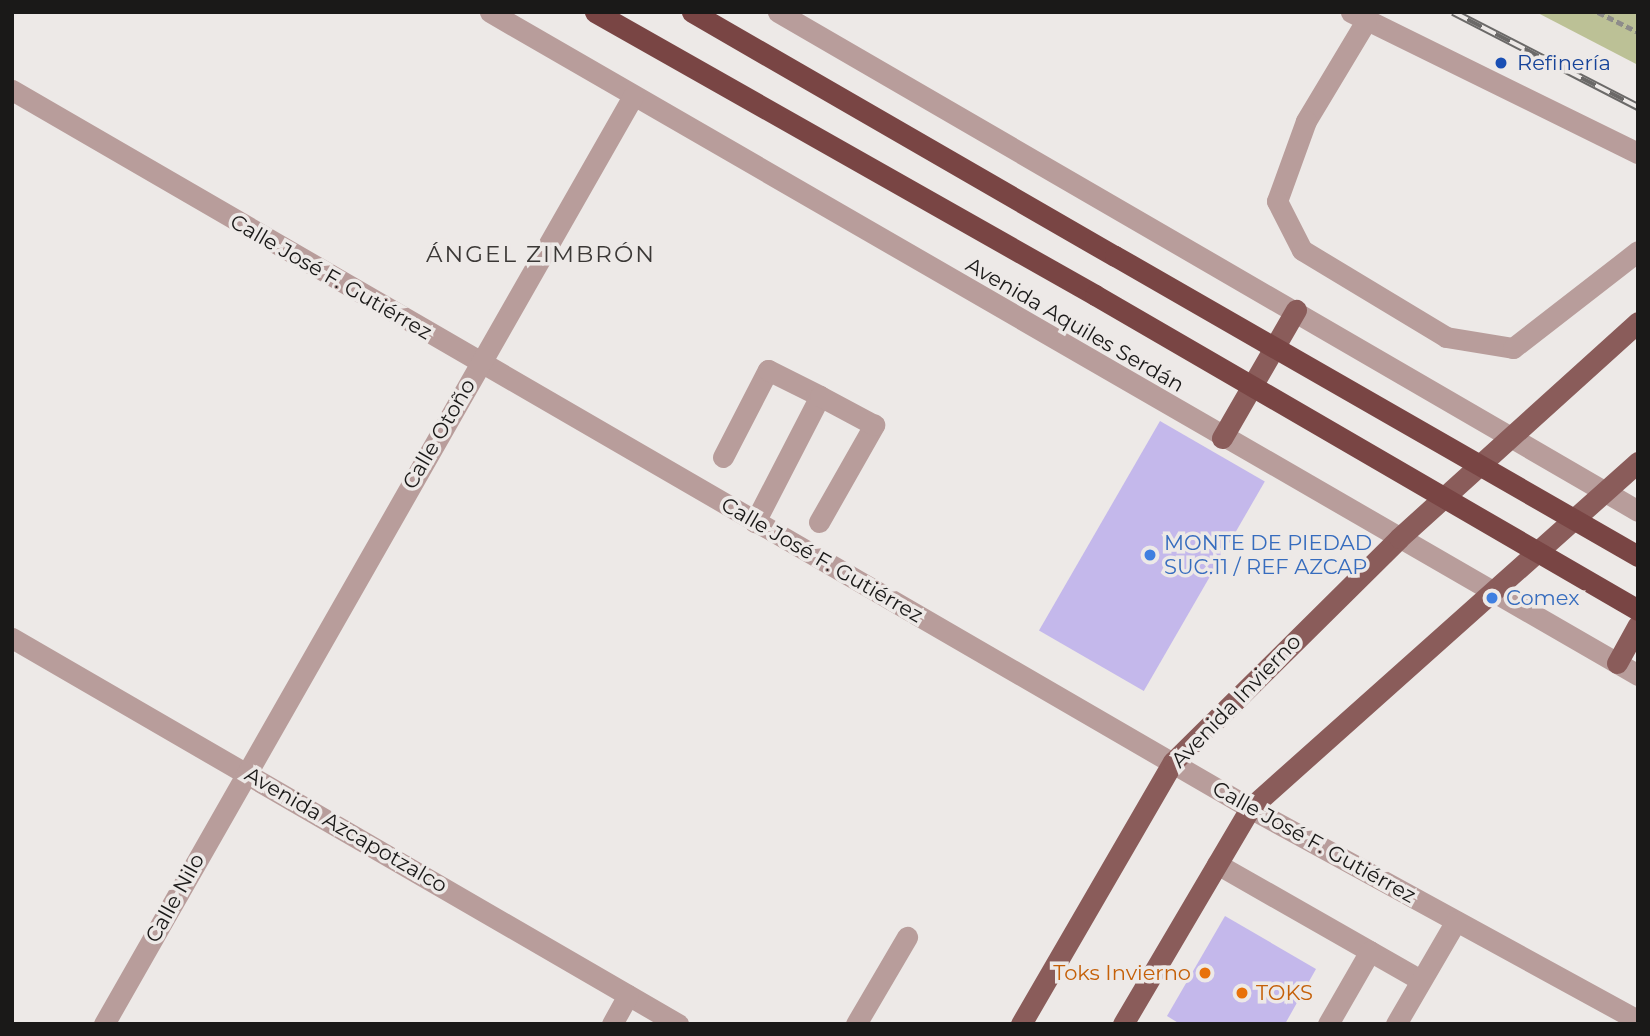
<!DOCTYPE html>
<html>
<head>
<meta charset="utf-8">
<style>
	body { margin:0 }
	#map { position:relative; width:1650px; height:1036px; overflow:hidden; background:#ede9e7; font-family:Montserrat,sans-serif }
	div>[style] { position:absolute }
	.green>* { inset:0; background:#bcc196 }
	.building>* { inset:0; background:#c4b8eb; transform-origin:0 0 }
	.path>* { height:4.5px; margin-top:-2.25px; transform-origin:0; background:repeating-linear-gradient(90deg,#8e8c8a 0 7px,transparent 0 10.5px) }
	.minor>* { height:21px; margin:-10.5px; padding:0 10.5px; transform-origin:10.5px; border-radius:10.5px; background:#b89d9b }
	.major>* { height:21px; margin:-10.5px; padding:0 10.5px; transform-origin:10.5px; border-radius:10.5px; background:#8a5c5a }
	.highway>* { height:21px; margin:-10.5px; padding:0 10.5px; transform-origin:10.5px; border-radius:10.5px; background:#794544 }
	.rail>* { height:8px; margin-top:-4px; transform-origin:0; background:repeating-linear-gradient(90deg,#ede9e7 0 16px,#6b6968 0 32px); box-sizing:border-box; border-block:2px solid #6b6968 }
	.highway-bridge>* { height:21px; margin:-10.5px; padding:0 10.5px; transform-origin:10.5px; border-radius:10.5px; background:#794544 }
	.dots>* { width:19px; height:19px; translate:-50% -50%; box-sizing:border-box; border:4px solid #ede9e7; border-radius:50% }
	span { translate:-50% -50%; white-space:nowrap; text-align:center; line-height:1.15; -webkit-text-stroke:7px #ede9e7; paint-order:stroke }
	.transit-label { font-size:21px; color:#164399 }
	.left { translate:0 -50%; text-align:left }
	.street-label { font-size:21px; color:#1a1918 }
	.shop-label { font-size:21px; color:#366cbe }
	.food-label { font-size:21px; color:#c56008 }
	.right { translate:-100% -50%; text-align:right }
	.neighbourhood-label { font-size:23px; color:#3b3836; letter-spacing:2px }
	.frame { position:absolute; inset:0; border:14px solid #1a1918; pointer-events:none }
</style>
</head>
<body>
<div id="map">
	<div class="green">
		<div style="clip-path:polygon(1536px 12px,1638px 12px,1638px 65px)"></div>
	</div>
	<div class="building">
		<div style="left:1160px;top:421px;width:121px;height:242px;rotate:30deg"></div>
		<div style="clip-path:polygon(1225px 916px,1316px 969px,1285px 1024px,1180px 1024px,1167px 1016px)"></div>
	</div>
	<div class="path">
		<div style="left:1598px;top:12px;width:45px;rotate:26.6deg"></div>
	</div>
	<div class="minor">
		<div style="left:490px;top:12px;width:1326px;rotate:30.01deg"></div>
		<div style="left:778px;top:12px;width:994px;rotate:30.12deg"></div>
		<div style="left:1351px;top:12px;width:320px;rotate:26.2deg"></div>
		<div style="left:1366px;top:21px;width:117px;rotate:121deg"></div>
		<div style="left:1306px;top:121px;width:85px;rotate:109.9deg"></div>
		<div style="left:1277px;top:201px;width:55px;rotate:63deg"></div>
		<div style="left:1302px;top:250px;width:168px;rotate:31.1deg"></div>
		<div style="left:1446px;top:337px;width:68px;rotate:9.3deg"></div>
		<div style="left:1513px;top:348px;width:158px;rotate:-37.8deg"></div>
		<div style="left:12px;top:90px;width:1431px;rotate:30.11deg"></div>
		<div style="left:1250px;top:808px;width:442px;rotate:28.7deg"></div>
		<div style="left:723px;top:457px;width:98px;rotate:-62.7deg"></div>
		<div style="left:768px;top:370px;width:58px;rotate:26.6deg"></div>
		<div style="left:820px;top:396px;width:142px;rotate:117.3deg"></div>
		<div style="left:819px;top:522px;width:112px;rotate:-60.4deg"></div>
		<div style="left:874px;top:425px;width:61px;rotate:-151.8deg"></div>
		<div style="left:12px;top:638px;width:770px;rotate:30.1deg"></div>
		<div style="left:1217px;top:864px;width:234px;rotate:29.7deg"></div>
		<div style="left:104px;top:1024px;width:1068px;rotate:-60.31deg"></div>
		<div style="left:612px;top:1024px;width:33px;rotate:-61deg"></div>
		<div style="left:856px;top:1024px;width:101px;rotate:-59.6deg"></div>
		<div style="left:1328px;top:1024px;width:84px;rotate:-60.1deg"></div>
		<div style="left:1396px;top:1024px;width:119px;rotate:-59.8deg"></div>
	</div>
	<div class="major">
		<div style="left:1222px;top:438px;width:148px;rotate:-60deg"></div>
		<div style="left:1617px;top:663px;width:43px;rotate:-61.1deg"></div>
		<div style="left:1021px;top:1024px;width:303px;rotate:-59.9deg"></div>
		<div style="left:1173px;top:762px;width:318px;rotate:-44.7deg"></div>
		<div style="left:1399px;top:538px;width:322px;rotate:-42.1deg"></div>
		<div style="left:1123px;top:1024px;width:251px;rotate:-59.5deg"></div>
		<div style="left:1250px;top:808px;width:520px;rotate:-41.73deg"></div>
	</div>
	<div class="highway">
		<div style="left:595px;top:12px;width:575px;rotate:29.51deg"></div>
		<div style="left:692px;top:12px;width:488px;rotate:30deg"></div>
	</div>
	<div class="rail">
		<div style="left:1453px;top:12px;width:208px;rotate:27.2deg"></div>
	</div>
	<div class="highway-bridge">
		<div style="left:1115px;top:256px;width:603px;rotate:29.84deg"></div>
		<div style="left:1095px;top:295px;width:628px;rotate:30.12deg"></div>
	</div>
	<div class="dots">
		<div style="left:1501px;top:63px;background:#1a4fb4"></div>
		<div style="left:1150px;top:555px;background:#3f7fe0"></div>
		<div style="left:1492px;top:598px;background:#3f7fe0"></div>
		<div style="left:1205px;top:973px;background:#e8710a"></div>
		<div style="left:1242px;top:993px;background:#e8710a"></div>
	</div>
	<div class="transit-label">
		<span class="left" style="left:1517px;top:63px">Refinería</span>
	</div>
	<div class="street-label">
		<span style="left:331px;top:277px;rotate:30deg">Calle José F. Gutiérrez</span>
		<span style="left:1075px;top:325px;rotate:30deg">Avenida Aquiles Serdán</span>
		<span style="left:439px;top:434px;rotate:-60deg">Calle Otoño</span>
		<span style="left:822px;top:560px;rotate:30deg">Calle José F. Gutiérrez</span>
		<span style="left:1236px;top:701px;rotate:-46deg">Avenida Invierno</span>
		<span style="left:346px;top:830px;rotate:30deg">Avenida Azcapotzalco</span>
		<span style="left:1314px;top:842px;rotate:29deg">Calle José F. Gutiérrez</span>
		<span style="left:175px;top:898px;rotate:-61deg">Calle Nilo</span>
	</div>
	<div class="shop-label">
		<span class="left" style="left:1164px;top:555px">MONTE DE PIEDAD<br>SUC.11 / REF AZCAP</span>
		<span class="left" style="left:1506px;top:598px">Comex</span>
	</div>
	<div class="food-label">
		<span class="right" style="left:1191px;top:973px">Toks Invierno</span>
		<span class="left" style="left:1256px;top:993px">TOKS</span>
	</div>
	<div class="neighbourhood-label">
		<span style="left:541px;top:254px">ÁNGEL ZIMBRÓN</span>
	</div>
	<div class="frame"></div>
</div>
</body>
</html>
